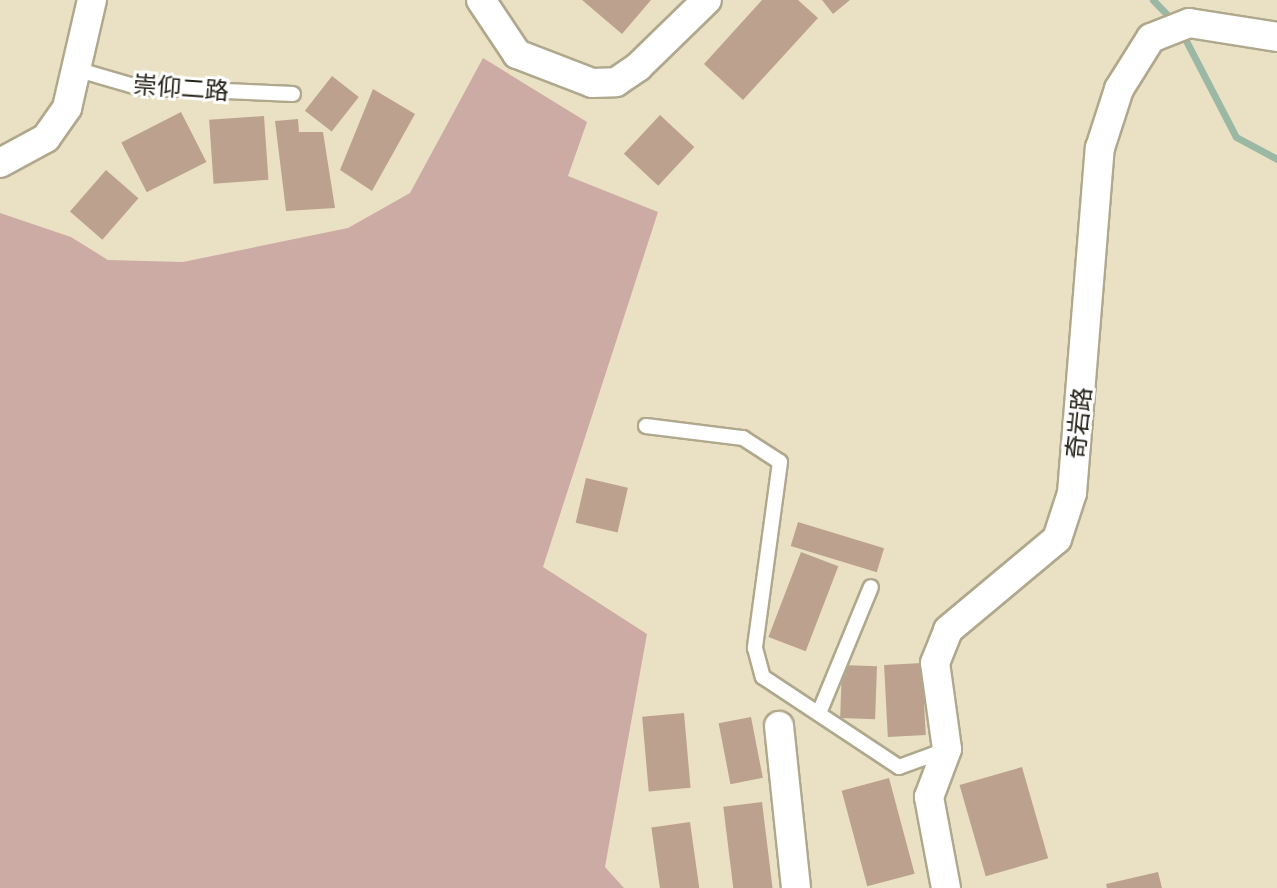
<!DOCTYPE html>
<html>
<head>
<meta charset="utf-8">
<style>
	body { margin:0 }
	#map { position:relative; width:1277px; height:888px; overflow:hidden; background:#eae1c5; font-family:"Golos Text","Noto Sans TC",sans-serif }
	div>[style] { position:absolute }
	.green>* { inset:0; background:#cdaba5 }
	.stream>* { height:7px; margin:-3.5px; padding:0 3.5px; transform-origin:3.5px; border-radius:3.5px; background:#9bb8a5 }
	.building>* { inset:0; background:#bca28e; transform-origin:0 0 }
	.roads { filter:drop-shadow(2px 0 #b0a88d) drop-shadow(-2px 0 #b0a88d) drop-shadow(0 2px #b0a88d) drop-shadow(0 -2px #b0a88d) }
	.lane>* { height:14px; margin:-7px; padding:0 7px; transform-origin:7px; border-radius:7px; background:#fff }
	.street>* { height:28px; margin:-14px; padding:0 14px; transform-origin:14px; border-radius:14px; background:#fff }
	span { translate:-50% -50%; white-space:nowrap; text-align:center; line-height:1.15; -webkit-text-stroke:6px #fff; paint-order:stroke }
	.street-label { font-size:24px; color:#242117 }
</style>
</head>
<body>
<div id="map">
	<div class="green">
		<div style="clip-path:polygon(483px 58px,587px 122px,568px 176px,658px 212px,543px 567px,647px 634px,605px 867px,624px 888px,0 888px,0 213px,71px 237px,108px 260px,183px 262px,348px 228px,410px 193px)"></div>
	</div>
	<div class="stream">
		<div style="left:1153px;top:0;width:29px;rotate:46deg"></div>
		<div style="left:1181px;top:31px;width:119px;rotate:62.6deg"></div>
		<div style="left:1236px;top:137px;width:47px;rotate:28.2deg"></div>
	</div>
	<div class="building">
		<div style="clip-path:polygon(582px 0,651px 0,622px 34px)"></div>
		<div style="clip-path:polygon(762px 0,798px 0,818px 18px,743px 100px,704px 64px)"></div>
		<div style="clip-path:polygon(822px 0,850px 0,833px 14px)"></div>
		<div style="left:332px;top:76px;width:34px;height:44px;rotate:38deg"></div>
		<div style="clip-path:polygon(373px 89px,415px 114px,372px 191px,340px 170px)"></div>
		<div style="left:181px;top:112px;width:56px;height:67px;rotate:63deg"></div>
		<div style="left:660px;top:115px;width:47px;height:53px;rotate:43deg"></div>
		<div style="left:264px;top:116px;width:64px;height:55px;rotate:86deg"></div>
		<div style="clip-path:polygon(298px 119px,299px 132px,323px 132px,335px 208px,286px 211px,275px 121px)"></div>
		<div style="left:106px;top:170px;width:43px;height:55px;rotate:41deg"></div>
		<div style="left:586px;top:478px;width:43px;height:46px;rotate:13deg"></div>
		<div style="left:798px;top:522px;width:90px;height:25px;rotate:17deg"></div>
		<div style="left:801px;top:552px;width:40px;height:91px;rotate:21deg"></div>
		<div style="left:922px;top:663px;width:72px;height:38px;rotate:87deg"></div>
		<div style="left:842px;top:665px;width:35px;height:53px;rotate:2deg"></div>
		<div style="left:684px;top:713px;width:75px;height:42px;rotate:85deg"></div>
		<div style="left:751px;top:717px;width:62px;height:33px;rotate:79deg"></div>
		<div style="left:1022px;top:767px;width:95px;height:65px;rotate:74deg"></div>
		<div style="left:889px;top:778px;width:99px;height:49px;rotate:75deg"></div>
		<div style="left:762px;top:802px;width:87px;height:39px;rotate:83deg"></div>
		<div style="left:690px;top:822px;width:67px;height:39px;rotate:82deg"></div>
		<div style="clip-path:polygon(1158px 872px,1162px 888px,1107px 888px,1106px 884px)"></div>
	</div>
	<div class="roads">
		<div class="lane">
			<div style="left:72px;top:68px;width:68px;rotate:16.3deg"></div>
			<div style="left:137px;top:87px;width:156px;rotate:2.6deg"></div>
			<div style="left:646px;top:426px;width:98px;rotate:7.1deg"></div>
			<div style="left:743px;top:438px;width:44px;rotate:33deg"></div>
			<div style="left:780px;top:462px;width:188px;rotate:97.7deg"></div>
			<div style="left:755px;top:648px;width:30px;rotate:75deg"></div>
			<div style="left:763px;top:677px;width:163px;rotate:33.5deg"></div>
			<div style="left:899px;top:767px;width:47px;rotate:-20deg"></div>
			<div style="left:819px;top:713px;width:136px;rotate:-67.6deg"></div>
		</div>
		<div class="street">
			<div style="left:481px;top:0;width:65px;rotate:56.3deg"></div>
			<div style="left:517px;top:54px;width:80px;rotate:21.1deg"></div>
			<div style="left:592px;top:83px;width:24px;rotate:-2deg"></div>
			<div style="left:616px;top:82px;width:27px;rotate:-34deg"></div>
			<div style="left:638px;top:67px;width:96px;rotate:-44.2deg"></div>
			<div style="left:0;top:163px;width:52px;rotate:-28.5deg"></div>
			<div style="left:46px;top:138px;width:37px;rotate:-55deg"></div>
			<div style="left:67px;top:108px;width:111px;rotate:-77deg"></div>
			<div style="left:779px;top:726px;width:163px;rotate:84deg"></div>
			<div style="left:946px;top:888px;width:93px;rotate:-100.6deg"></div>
			<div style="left:929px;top:797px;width:51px;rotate:-69.4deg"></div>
			<div style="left:947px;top:749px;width:87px;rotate:-97.9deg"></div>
			<div style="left:935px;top:663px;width:35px;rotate:-68deg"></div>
			<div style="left:948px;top:630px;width:142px;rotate:-39.9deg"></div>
			<div style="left:1057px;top:539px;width:48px;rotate:-71.9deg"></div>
			<div style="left:1072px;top:493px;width:346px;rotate:-85.4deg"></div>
			<div style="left:1100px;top:148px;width:62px;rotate:-72.1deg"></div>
			<div style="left:1119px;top:89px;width:60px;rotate:-57.9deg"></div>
			<div style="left:1151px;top:38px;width:41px;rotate:-21.5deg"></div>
			<div style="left:1189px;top:23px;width:89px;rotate:9deg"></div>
		</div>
	</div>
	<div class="street-label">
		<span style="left:181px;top:87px;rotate:4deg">崇仰二路</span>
		<span style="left:1078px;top:423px;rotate:-84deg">奇岩路</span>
	</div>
</div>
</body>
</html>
